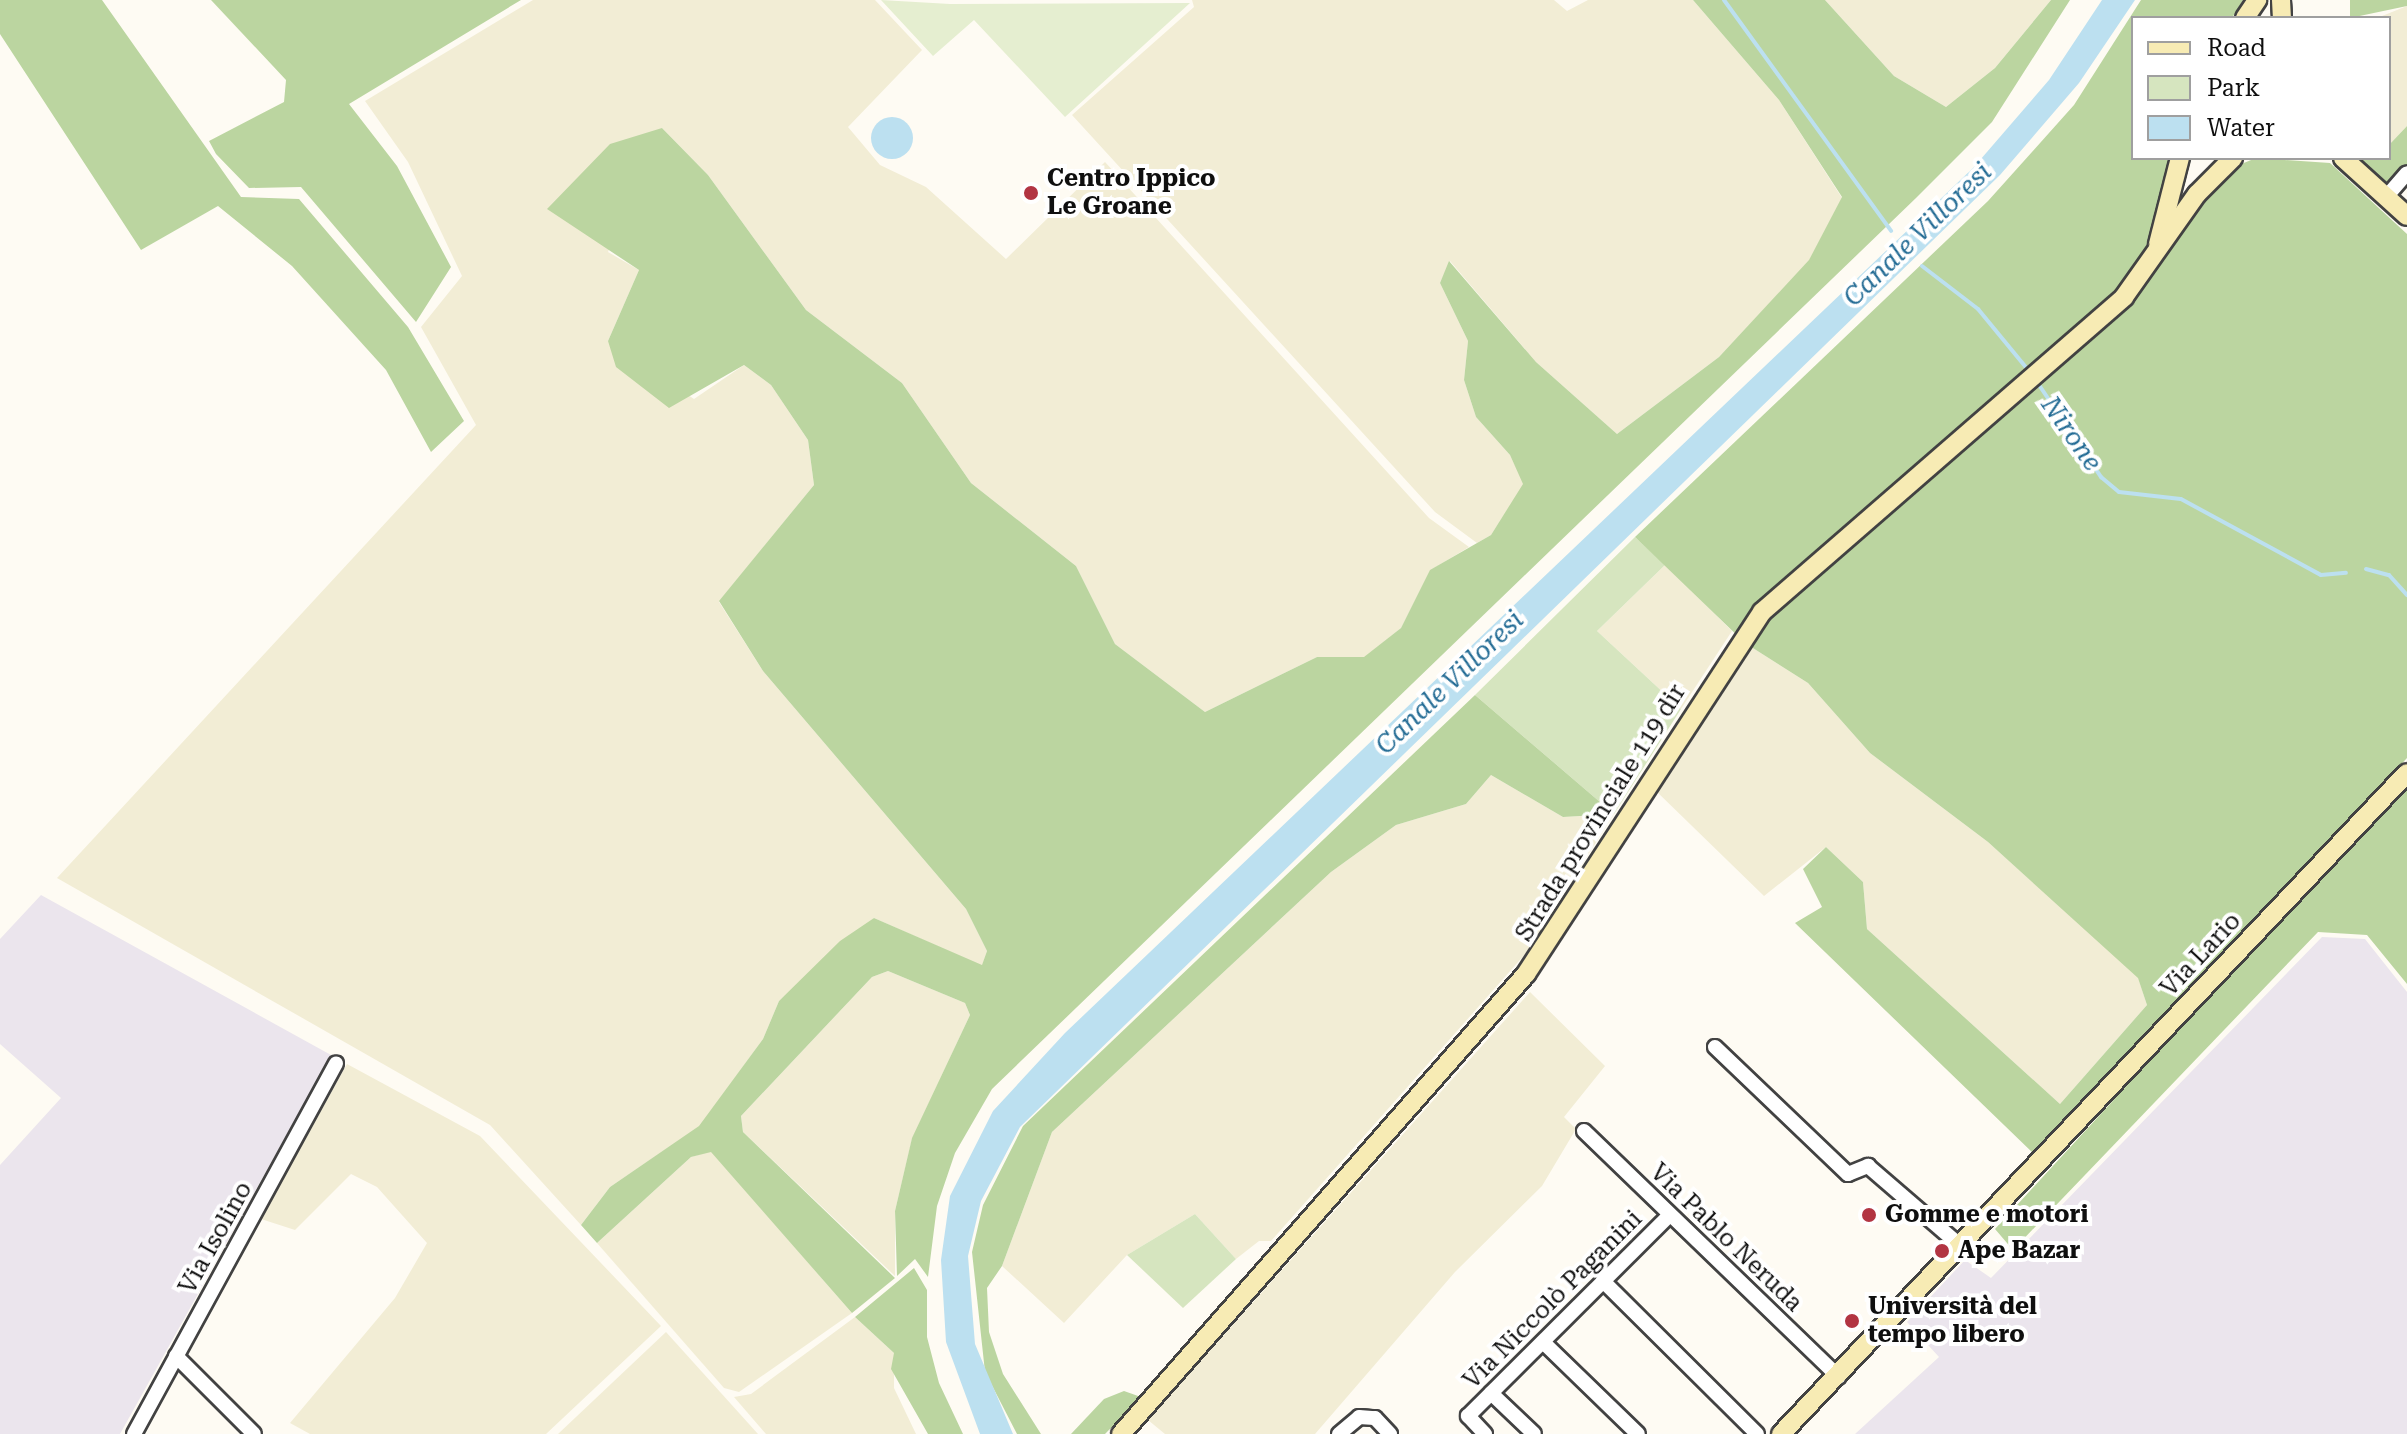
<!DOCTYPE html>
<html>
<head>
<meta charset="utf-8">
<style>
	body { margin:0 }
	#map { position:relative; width:2407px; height:1434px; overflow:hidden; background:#fefbf3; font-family:"Roboto Serif",serif }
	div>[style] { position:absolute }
	.industrial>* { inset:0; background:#ebe5ed }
	.farmland>* { inset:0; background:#f2edd5 }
	.green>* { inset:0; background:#d6e5bf }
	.forest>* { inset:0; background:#bbd5a0 }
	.pitch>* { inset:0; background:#e5eed0 }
	.water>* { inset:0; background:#bce0f0 }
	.round { border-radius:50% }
	.stream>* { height:4px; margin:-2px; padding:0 2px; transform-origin:2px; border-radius:2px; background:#bce0f0 }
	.roads { filter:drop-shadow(2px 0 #424242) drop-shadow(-2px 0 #424242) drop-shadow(0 2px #424242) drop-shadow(0 -2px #424242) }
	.street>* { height:14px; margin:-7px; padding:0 7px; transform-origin:7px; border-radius:7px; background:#fff }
	.secondary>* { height:18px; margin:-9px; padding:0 9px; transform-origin:9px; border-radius:9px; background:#f7ebb4 }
	.dots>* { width:22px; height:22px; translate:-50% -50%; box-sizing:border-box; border:4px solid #fff; border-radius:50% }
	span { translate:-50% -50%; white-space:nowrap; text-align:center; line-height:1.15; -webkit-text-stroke:8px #fff; paint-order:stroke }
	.poi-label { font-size:24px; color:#0f0f0f; font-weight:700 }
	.left { translate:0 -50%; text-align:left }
	.street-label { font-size:24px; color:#0f0f0f }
	.water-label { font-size:26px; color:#246c95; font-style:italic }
	.legend { position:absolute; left:2131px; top:16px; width:260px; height:144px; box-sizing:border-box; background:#fff; border:2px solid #9f9f9f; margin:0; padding:10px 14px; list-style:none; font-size:24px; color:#0f0f0f }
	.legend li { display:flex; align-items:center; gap:16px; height:40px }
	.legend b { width:40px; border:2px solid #9f9f9f }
</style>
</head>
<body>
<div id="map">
	<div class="industrial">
		<div style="clip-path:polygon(41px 895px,331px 1055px,120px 1434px,0 1434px,0 1165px,61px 1098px,0 1044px,0 939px)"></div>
		<div style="clip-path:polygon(2322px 937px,2365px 939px,2407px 992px,2407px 1434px,1855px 1434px,1939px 1357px,1907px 1322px,1965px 1260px,1991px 1278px)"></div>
	</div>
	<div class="farmland">
		<div style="clip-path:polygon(533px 0,875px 0,922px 50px,848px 127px,880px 165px,926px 187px,1006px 259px,1105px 162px,1429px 518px,1469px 547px,1431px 570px,1401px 628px,1364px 658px,1317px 657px,1205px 712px,1115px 644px,1076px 566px,971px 483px,902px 383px,806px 310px,708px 175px,662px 128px,608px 252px,639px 270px,608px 341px,694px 399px,744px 365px,771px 385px,808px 440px,814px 485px,719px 602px,763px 671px,966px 909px,987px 951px,982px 966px,874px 918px,779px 1001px,763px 1039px,700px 1126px,610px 1187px,581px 1225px,490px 1125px,57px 878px,476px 425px,421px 327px,462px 276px,408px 162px,365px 101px)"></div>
		<div style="clip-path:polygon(1192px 0,1554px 0,1567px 11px,1588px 0,1693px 0,1779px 100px,1842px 198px,1809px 261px,1719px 357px,1617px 434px,1536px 362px,1450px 261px,1440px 283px,1468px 341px,1464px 380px,1476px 417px,1510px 455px,1524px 484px,1491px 535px,1477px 543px,1435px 512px,1072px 115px,1194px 7px)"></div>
		<div style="clip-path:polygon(1825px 0,2051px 0,1995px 68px,1946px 107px,1894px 76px)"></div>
		<div style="clip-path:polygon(2407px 6px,2407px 126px,2389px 145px,2389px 18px,2377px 18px)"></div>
		<div style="clip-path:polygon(1665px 565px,1732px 631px,1681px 709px,1597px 631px)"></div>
		<div style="clip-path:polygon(1745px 643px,1808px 683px,1870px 753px,1988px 842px,2138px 977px,2147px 1005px,2060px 1104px,1867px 929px,1863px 882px,1826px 847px,1764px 896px,1655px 790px)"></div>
		<div style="clip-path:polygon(1491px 775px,1563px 817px,1614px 814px,1526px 953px,1271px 1241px,1259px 1241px,1236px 1259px,1195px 1214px,1127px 1255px,1064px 1323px,1002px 1266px,1052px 1132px,1331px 872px,1396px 825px,1466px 804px)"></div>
		<div style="clip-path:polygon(888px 971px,965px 1003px,970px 1015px,912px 1139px,895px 1211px,895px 1276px,743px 1132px,741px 1116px,872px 977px)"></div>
		<div style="clip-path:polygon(1530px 992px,1605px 1066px,1564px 1117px,1576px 1129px,1542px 1186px,1455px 1272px,1315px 1434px,1165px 1434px,1148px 1420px)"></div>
		<div style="clip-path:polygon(347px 1064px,480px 1136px,661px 1326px,546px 1434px,310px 1434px,290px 1423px,395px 1298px,427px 1243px,377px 1187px,351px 1174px,295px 1230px,261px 1219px)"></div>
		<div style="clip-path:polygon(711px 1151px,852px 1313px,739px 1392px,724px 1388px,597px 1243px,691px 1157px)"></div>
		<div style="clip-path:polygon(855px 1317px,894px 1353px,894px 1388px,916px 1434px,766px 1434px,734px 1397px,751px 1394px)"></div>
		<div style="clip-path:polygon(666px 1332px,758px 1434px,558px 1434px)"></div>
	</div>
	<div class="green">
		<div style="clip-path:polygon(1635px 537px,1665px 565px,1597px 631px,1681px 709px,1614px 814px,1475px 695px)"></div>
		<div style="clip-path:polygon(1195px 1214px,1236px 1259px,1183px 1308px,1127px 1255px)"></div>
	</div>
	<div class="forest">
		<div style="clip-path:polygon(0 0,102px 0,241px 197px,299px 199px,408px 327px,464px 421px,431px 452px,386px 370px,292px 266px,218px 206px,141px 250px,0 34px)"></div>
		<div style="clip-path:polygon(211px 0,521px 0,349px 104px,397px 166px,451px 267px,416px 322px,301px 187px,249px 188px,216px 154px,209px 141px,284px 102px,286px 80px)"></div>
		<div style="clip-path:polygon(1693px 0,1825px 0,1894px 76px,1946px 107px,1995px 68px,2051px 0,2070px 0,1992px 122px,1916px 198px,992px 1089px,955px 1153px,937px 1206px,928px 1277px,915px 1259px,897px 1276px,895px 1211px,912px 1138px,970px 1015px,965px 1003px,888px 971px,872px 977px,741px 1116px,743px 1132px,895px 1278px,852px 1313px,711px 1152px,691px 1157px,597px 1243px,581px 1225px,610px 1187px,699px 1126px,763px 1039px,779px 1001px,840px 941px,874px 918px,982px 965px,987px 951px,966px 909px,763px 671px,719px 601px,814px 485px,808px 440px,771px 385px,744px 365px,669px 408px,616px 367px,608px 341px,639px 270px,547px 209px,610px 144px,662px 128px,708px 175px,806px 310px,902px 383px,971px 483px,1076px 566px,1115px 644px,1205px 712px,1317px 657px,1364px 657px,1401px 628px,1430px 570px,1491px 535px,1523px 484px,1510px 455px,1476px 417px,1464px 380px,1468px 341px,1440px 283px,1449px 261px,1536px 362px,1617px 434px,1719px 357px,1809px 260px,1842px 197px,1779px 100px)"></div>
		<div style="clip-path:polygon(2141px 0,2243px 0,2232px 18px,2133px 18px,2133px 158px,2170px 158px,2164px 209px,2146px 248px,2165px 258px,2196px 210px,2239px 165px,2256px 158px,2330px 163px,2407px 234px,2407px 758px,2037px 1157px,1795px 923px,1822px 907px,1803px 869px,1826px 847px,1863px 882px,1867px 929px,2060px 1104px,2147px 1005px,2138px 978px,1988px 842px,1870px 753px,1808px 683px,1745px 643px,1635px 537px,1988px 201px,2074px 105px)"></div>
		<div style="clip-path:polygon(2350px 0,2407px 0,2407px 6px,2350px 18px)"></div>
		<div style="clip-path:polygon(2407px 126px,2407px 166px,2389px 187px,2358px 158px,2389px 158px,2389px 145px)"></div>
		<div style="clip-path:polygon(1475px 695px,1614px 814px,1563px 817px,1491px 775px,1466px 804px,1396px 825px,1331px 872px,1052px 1132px,1002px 1266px,987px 1288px,989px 1332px,1003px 1374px,1041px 1434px,1017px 1434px,985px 1372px,972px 1252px,983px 1205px,1023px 1126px)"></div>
		<div style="clip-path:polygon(2407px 781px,2407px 984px,2367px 935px,2318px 932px,2013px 1250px,1995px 1229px)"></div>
		<div style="clip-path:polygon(914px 1268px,927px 1290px,927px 1337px,939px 1383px,963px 1434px,928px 1434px,891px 1369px,894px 1353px,855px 1317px)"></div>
		<div style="clip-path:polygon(1124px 1391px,1141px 1397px,1105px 1434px,1071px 1434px,1104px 1399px)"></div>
	</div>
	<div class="pitch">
		<div style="clip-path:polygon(881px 0,950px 4px,1190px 3px,1065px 117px,974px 20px,933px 56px)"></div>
	</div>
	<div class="water">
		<div style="clip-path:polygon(2102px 0,2135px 0,2079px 83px,2000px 175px,1020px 1127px,981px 1201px,968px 1256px,975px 1344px,1013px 1434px,980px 1434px,946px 1342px,941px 1260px,950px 1196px,993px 1111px,1065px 1033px,1974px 167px,2049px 80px)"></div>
		<div class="round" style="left:871px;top:117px;width:42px;height:42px"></div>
	</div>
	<div class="stream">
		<div style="left:1724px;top:0;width:285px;rotate:54.1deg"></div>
		<div style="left:1922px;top:266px;width:71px;rotate:37.5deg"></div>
		<div style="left:1978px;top:309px;width:80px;rotate:50.6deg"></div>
		<div style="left:2037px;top:382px;width:115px;rotate:56deg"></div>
		<div style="left:2101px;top:477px;width:23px;rotate:40deg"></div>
		<div style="left:2119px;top:492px;width:62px;rotate:6.4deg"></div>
		<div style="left:2181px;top:499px;width:159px;rotate:28.5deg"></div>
		<div style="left:2321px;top:575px;width:25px;rotate:-5deg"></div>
		<div style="left:2366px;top:569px;width:24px;rotate:15deg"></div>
		<div style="left:2389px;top:575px;width:27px;rotate:48deg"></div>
	</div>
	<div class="roads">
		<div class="street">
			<div style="left:2387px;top:196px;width:30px;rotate:-49deg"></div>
			<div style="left:1715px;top:1047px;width:184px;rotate:43.7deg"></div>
			<div style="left:1848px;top:1174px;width:22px;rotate:-22deg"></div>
			<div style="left:1868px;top:1166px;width:124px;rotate:40.8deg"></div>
			<div style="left:1584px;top:1131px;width:354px;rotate:44deg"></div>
			<div style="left:1603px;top:1281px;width:217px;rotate:44.8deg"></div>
			<div style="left:1543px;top:1342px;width:132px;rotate:44.1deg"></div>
			<div style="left:176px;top:1356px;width:110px;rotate:45deg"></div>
			<div style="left:1491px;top:1393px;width:59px;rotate:43.6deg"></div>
			<div style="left:134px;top:1434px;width:422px;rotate:-61.4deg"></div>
			<div style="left:1339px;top:1434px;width:26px;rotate:-40deg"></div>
			<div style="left:1359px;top:1417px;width:16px;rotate:4deg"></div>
			<div style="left:1375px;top:1418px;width:22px;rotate:47deg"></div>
			<div style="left:1485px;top:1434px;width:25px;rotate:-133deg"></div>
			<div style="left:1468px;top:1416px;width:285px;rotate:-44.9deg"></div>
		</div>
		<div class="secondary">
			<div style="left:2281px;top:0;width:18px;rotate:87deg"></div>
			<div style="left:2245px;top:18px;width:22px;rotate:-56deg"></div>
			<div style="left:2343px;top:158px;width:86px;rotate:42.2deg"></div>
			<div style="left:2158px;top:244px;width:89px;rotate:-75.7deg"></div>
			<div style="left:1121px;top:1434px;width:613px;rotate:-48.64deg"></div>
			<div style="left:1526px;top:974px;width:432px;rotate:-56.9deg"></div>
			<div style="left:1762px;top:612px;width:480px;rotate:-41deg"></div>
			<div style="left:2124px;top:297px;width:126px;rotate:-54.7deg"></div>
			<div style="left:2197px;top:194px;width:51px;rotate:-45deg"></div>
			<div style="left:1781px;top:1434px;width:910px;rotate:-46.56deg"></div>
		</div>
	</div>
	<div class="dots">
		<div style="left:1031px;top:193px;background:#b23543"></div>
		<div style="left:1869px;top:1215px;background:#b23543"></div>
		<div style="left:1942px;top:1251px;background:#b23543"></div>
		<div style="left:1852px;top:1321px;background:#b23543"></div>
	</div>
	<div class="poi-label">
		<span class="left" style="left:1047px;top:193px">Centro Ippico<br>Le Groane</span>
		<span class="left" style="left:1885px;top:1215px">Gomme e motori</span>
		<span class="left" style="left:1958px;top:1251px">Ape Bazar</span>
		<span class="left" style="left:1868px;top:1321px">Università del<br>tempo libero</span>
	</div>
	<div class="street-label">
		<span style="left:1601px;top:813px;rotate:-58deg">Strada provinciale 119 dir</span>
		<span style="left:2201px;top:955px;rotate:-47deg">Via Lario</span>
		<span style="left:216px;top:1238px;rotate:-61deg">Via Isolino</span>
		<span style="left:1726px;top:1238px;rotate:44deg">Via Pablo Neruda</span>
		<span style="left:1553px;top:1300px;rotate:-45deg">Via Niccolò Paganini</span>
	</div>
	<div class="water-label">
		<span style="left:1918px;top:235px;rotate:-44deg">Canale Villoresi</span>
		<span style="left:2071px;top:434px;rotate:55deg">Nirone</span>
		<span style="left:1450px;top:683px;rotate:-44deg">Canale Villoresi</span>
	</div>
	<ul class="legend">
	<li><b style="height:10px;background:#f7ebb4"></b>Road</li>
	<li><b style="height:22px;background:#d6e5bf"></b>Park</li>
	<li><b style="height:22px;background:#bce0f0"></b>Water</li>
	</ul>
</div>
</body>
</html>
